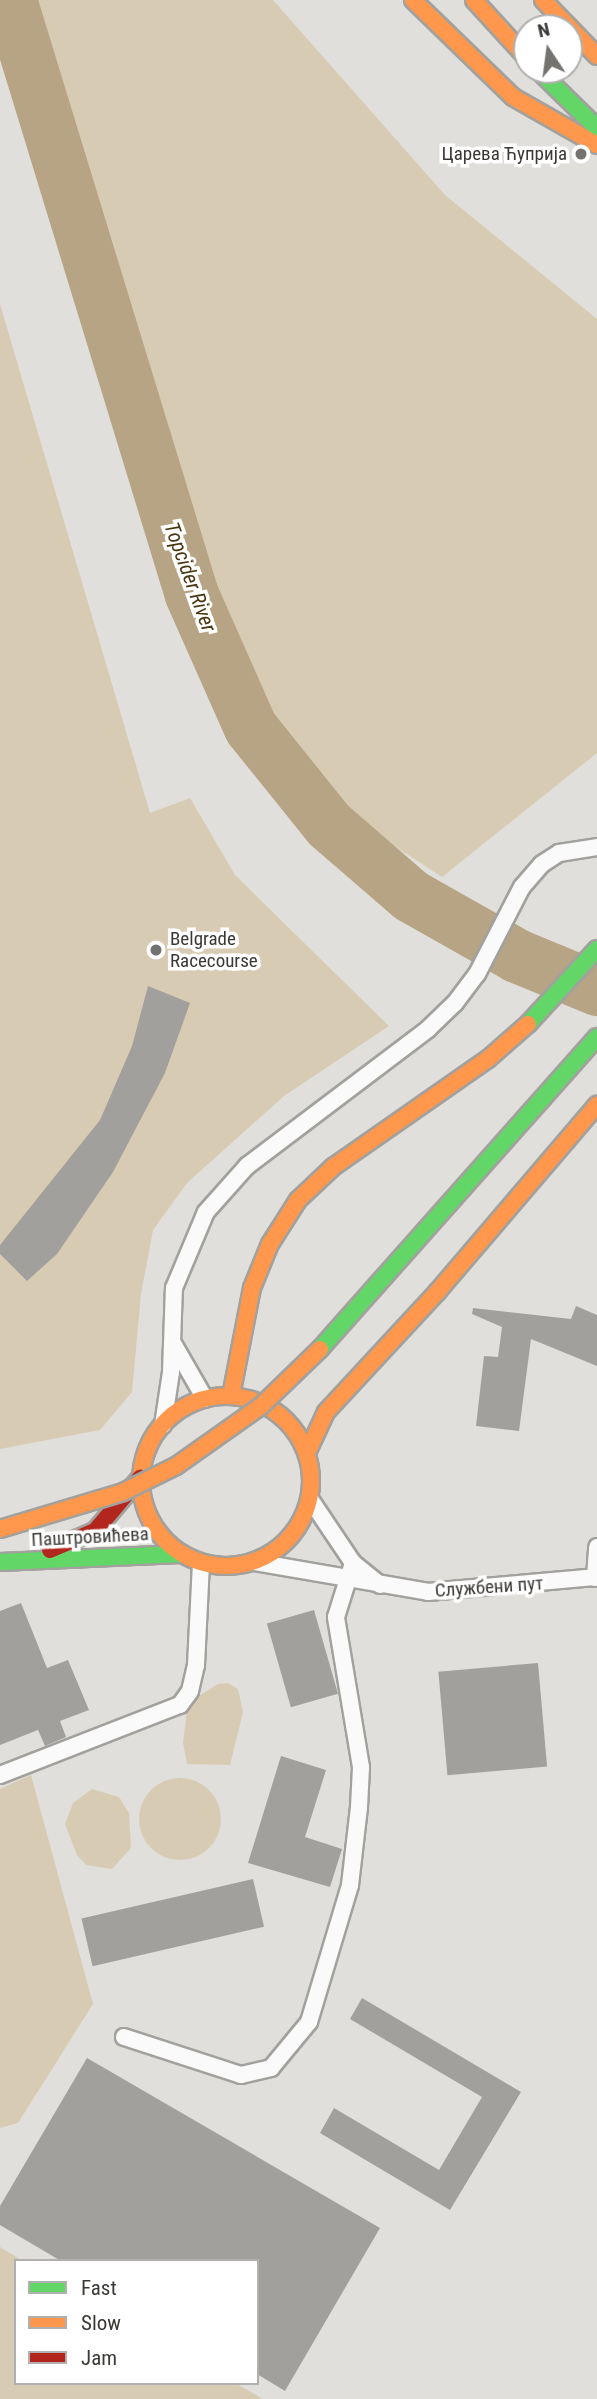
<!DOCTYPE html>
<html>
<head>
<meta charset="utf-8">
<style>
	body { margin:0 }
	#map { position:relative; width:597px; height:2399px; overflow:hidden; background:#e1dfdb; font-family:"Roboto Condensed",sans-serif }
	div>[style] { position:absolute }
	.green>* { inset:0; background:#d8cbb3 }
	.round { border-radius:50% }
	.river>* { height:54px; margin:-27px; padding:0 27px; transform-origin:27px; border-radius:27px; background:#b6a484 }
	.building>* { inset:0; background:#a2a09d; transform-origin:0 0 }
	.roads { filter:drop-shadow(2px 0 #a2a19d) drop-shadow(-2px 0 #a2a19d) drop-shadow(0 2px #a2a19d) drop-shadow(0 -2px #a2a19d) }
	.lane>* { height:16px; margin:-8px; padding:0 8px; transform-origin:8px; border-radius:8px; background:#fafafa }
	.fast>* { height:16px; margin:-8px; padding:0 8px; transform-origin:8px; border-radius:8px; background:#63d668 }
	.slow>* { height:16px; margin:-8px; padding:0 8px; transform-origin:8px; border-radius:8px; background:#ff974d }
	.slow>.ring { margin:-8px; padding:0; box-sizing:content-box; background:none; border:16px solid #ff974d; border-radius:50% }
	.jam>* { height:16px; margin:-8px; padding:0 8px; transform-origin:8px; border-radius:8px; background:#b3261e }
	.bridges { filter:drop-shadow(2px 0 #a2a19d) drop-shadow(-2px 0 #a2a19d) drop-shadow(0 2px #a2a19d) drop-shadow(0 -2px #a2a19d) }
	.fast-bridge>* { height:16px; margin:-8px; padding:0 8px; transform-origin:8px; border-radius:8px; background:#63d668 }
	.slow-bridge>* { height:16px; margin:-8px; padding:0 8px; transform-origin:8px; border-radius:8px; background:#ff974d }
	.dots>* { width:19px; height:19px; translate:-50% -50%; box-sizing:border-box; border:4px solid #fff; border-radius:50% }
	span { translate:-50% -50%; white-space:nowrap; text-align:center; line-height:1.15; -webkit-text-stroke:7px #fff; paint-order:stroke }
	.poi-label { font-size:19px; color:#3b3936 }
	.right { translate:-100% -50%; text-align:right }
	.left { translate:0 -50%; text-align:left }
	.street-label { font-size:19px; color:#3b3936 }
	.water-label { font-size:21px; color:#493711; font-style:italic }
	.legend { position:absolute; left:14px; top:2259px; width:245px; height:126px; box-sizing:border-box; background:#fff; border:2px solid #b1b0af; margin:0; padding:9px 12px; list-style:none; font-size:21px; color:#3b3936 }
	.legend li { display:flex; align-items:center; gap:14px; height:35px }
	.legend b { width:35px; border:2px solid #b1b0af }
	.north { position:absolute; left:513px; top:14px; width:70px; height:70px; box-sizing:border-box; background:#fff; border:2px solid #b1b0af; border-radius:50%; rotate:347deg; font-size:19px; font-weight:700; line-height:28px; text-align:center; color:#3b3936 }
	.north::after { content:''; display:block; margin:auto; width:24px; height:32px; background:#757370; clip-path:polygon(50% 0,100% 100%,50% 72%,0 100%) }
</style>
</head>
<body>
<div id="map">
	<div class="green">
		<div style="clip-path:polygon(29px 0,273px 0,445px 195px,597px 319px,597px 753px,442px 877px,292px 779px,173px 487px)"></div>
		<div style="clip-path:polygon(0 304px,150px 813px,190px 798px,235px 875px,389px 1026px,284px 1096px,187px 1183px,153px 1230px,141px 1294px,132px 1392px,100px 1430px,0 1449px)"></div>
		<div style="clip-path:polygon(228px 1683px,238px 1689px,243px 1712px,230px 1765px,187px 1764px,183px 1743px,187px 1710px,197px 1697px,218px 1684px)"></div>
		<div style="clip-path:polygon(31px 1775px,93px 2004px,18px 2123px,0 2128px,0 1789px)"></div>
		<div class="round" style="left:139px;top:1778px;width:82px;height:82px"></div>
		<div style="clip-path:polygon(92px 1789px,119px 1797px,129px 1813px,131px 1848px,112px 1869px,86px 1865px,77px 1855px,65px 1824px,73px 1803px)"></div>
		<div style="clip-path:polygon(0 2247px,23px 2261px,16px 2261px,16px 2383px,235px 2383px,263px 2399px,0 2399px)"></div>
	</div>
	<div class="river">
		<div style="left:10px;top:0;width:622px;rotate:72.99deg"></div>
		<div style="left:192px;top:595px;width:145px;rotate:66.1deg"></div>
		<div style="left:251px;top:728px;width:124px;rotate:51.2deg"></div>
		<div style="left:329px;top:825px;width:108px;rotate:40.9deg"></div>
		<div style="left:411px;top:896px;width:122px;rotate:29.5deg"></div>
		<div style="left:517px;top:956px;width:87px;rotate:22.4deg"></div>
	</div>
	<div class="building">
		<div style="clip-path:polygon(148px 986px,190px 1003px,165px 1073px,113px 1172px,57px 1254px,27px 1281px,0 1254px,0 1245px,100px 1120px,132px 1046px)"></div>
		<div style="clip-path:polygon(576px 1306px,597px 1315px,597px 1366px,531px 1339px,519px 1431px,476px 1426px,484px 1356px,498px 1357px,502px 1327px,472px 1314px,473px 1308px,571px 1319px)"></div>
		<div style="clip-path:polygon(21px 1603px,47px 1668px,68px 1660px,89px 1710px,60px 1721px,66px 1737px,45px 1746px,38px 1730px,0 1745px,0 1611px)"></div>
		<div style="left:314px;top:1610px;width:87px;height:49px;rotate:74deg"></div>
		<div style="left:538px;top:1663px;width:104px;height:100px;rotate:85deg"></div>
		<div style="clip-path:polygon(281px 1756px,326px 1770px,305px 1837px,342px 1849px,330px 1887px,248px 1863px)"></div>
		<div style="left:253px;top:1879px;width:49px;height:176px;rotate:77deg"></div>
		<div style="clip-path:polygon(362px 1998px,521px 2092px,450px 2210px,320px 2133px,334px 2108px,439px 2170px,482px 2097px,350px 2019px)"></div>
		<div style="clip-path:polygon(87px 2058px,380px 2228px,285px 2391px,257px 2374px,257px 2261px,61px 2261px,0 2225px,0 2206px)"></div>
	</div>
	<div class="roads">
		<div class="lane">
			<div style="left:174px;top:1345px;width:62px;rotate:60.1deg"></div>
			<div style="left:163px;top:1425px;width:54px;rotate:-81.4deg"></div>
			<div style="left:171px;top:1372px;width:84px;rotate:-88deg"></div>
			<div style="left:174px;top:1288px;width:82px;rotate:-67.2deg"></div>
			<div style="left:206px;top:1212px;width:62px;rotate:-48.3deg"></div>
			<div style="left:247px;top:1166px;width:227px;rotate:-37.1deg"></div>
			<div style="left:428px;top:1029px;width:37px;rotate:-44deg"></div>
			<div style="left:455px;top:1003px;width:36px;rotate:-53deg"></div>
			<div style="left:477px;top:974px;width:98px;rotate:-62.7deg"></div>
			<div style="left:522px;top:887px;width:30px;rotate:-49deg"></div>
			<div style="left:542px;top:864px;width:20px;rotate:-33deg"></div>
			<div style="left:559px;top:853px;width:38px;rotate:-9deg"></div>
			<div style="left:310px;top:1499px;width:77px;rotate:56.1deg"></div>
			<div style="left:353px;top:1563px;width:35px;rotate:39deg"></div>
			<div style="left:255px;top:1562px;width:176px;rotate:9.8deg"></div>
			<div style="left:428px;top:1592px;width:170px;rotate:-5.1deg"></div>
			<div style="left:595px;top:1578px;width:31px;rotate:-86deg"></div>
			<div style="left:0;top:1775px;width:193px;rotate:-21.3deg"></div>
			<div style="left:180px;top:1705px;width:17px;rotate:-54deg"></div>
			<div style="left:190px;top:1691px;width:27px;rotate:-77deg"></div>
			<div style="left:196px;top:1665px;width:102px;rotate:-87.2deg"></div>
			<div style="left:124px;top:2037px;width:123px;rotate:18deg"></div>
			<div style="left:241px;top:2075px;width:31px;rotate:-13deg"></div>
			<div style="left:271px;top:2068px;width:60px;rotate:-50.4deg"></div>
			<div style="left:309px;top:2022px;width:143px;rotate:-73.3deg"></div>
			<div style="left:350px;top:1885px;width:79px;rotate:-83.4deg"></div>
			<div style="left:359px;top:1807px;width:40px;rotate:-87.1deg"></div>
			<div style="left:361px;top:1767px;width:152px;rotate:-99.5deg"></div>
			<div style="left:336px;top:1617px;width:57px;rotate:-72.5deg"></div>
		</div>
		<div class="fast">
			<div style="left:538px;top:70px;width:83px;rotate:44.5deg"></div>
			<div style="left:528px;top:1024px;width:102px;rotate:-47.4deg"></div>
			<div style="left:0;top:1562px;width:181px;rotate:-2.5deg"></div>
		</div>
		<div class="slow">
			<div style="left:413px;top:0;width:139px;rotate:44.1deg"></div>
			<div style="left:513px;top:97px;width:97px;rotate:29.7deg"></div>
			<div style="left:474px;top:0;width:79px;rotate:47.6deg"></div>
			<div style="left:543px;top:0;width:78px;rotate:46deg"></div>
			<div class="ring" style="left:141px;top:1396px;width:154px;height:154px"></div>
			<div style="left:231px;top:1396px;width:110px;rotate:-79deg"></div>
			<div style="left:252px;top:1288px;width:48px;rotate:-67.8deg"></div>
			<div style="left:270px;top:1244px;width:52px;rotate:-57.5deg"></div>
			<div style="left:298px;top:1200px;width:48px;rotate:-43.3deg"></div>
			<div style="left:333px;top:1167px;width:189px;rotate:-34.9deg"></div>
			<div style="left:488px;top:1059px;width:53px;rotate:-41.2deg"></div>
			<div style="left:307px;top:1453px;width:45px;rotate:-65.1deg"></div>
			<div style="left:326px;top:1412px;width:165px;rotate:-47.2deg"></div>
			<div style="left:438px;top:1291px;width:245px;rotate:-49.5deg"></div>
		</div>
		<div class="jam">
			<div style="left:50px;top:1550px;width:49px;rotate:-22.9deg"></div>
			<div style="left:95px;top:1531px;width:70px;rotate:-49.7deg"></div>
		</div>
	</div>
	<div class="bridges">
		<div class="fast-bridge">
			<div style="left:320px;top:1349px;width:417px;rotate:-48.4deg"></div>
		</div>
		<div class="slow-bridge">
			<div style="left:0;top:1529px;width:128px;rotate:-16.7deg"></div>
			<div style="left:123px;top:1492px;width:59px;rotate:-26.1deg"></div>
			<div style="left:176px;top:1466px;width:104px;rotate:-35.2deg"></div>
			<div style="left:261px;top:1406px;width:82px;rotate:-44deg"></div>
		</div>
	</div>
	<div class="dots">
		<div style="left:581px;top:154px;background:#757370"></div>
		<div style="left:156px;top:950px;background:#757370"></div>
	</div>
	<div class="poi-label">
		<span class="right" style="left:567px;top:154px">Царева Ћуприја</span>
		<span class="left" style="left:170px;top:950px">Belgrade<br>Racecourse</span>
	</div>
	<div class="street-label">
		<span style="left:90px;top:1537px;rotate:-3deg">Паштровићева</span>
		<span style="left:489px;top:1587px;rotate:-4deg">Службени пут</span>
	</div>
	<div class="water-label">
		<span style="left:190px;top:577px;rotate:70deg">Topcider River</span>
	</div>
	<ul class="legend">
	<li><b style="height:9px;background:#63d668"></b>Fast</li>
	<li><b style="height:9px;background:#ff974d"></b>Slow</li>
	<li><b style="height:9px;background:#b3261e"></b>Jam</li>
	</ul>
	<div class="north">N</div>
</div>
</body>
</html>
